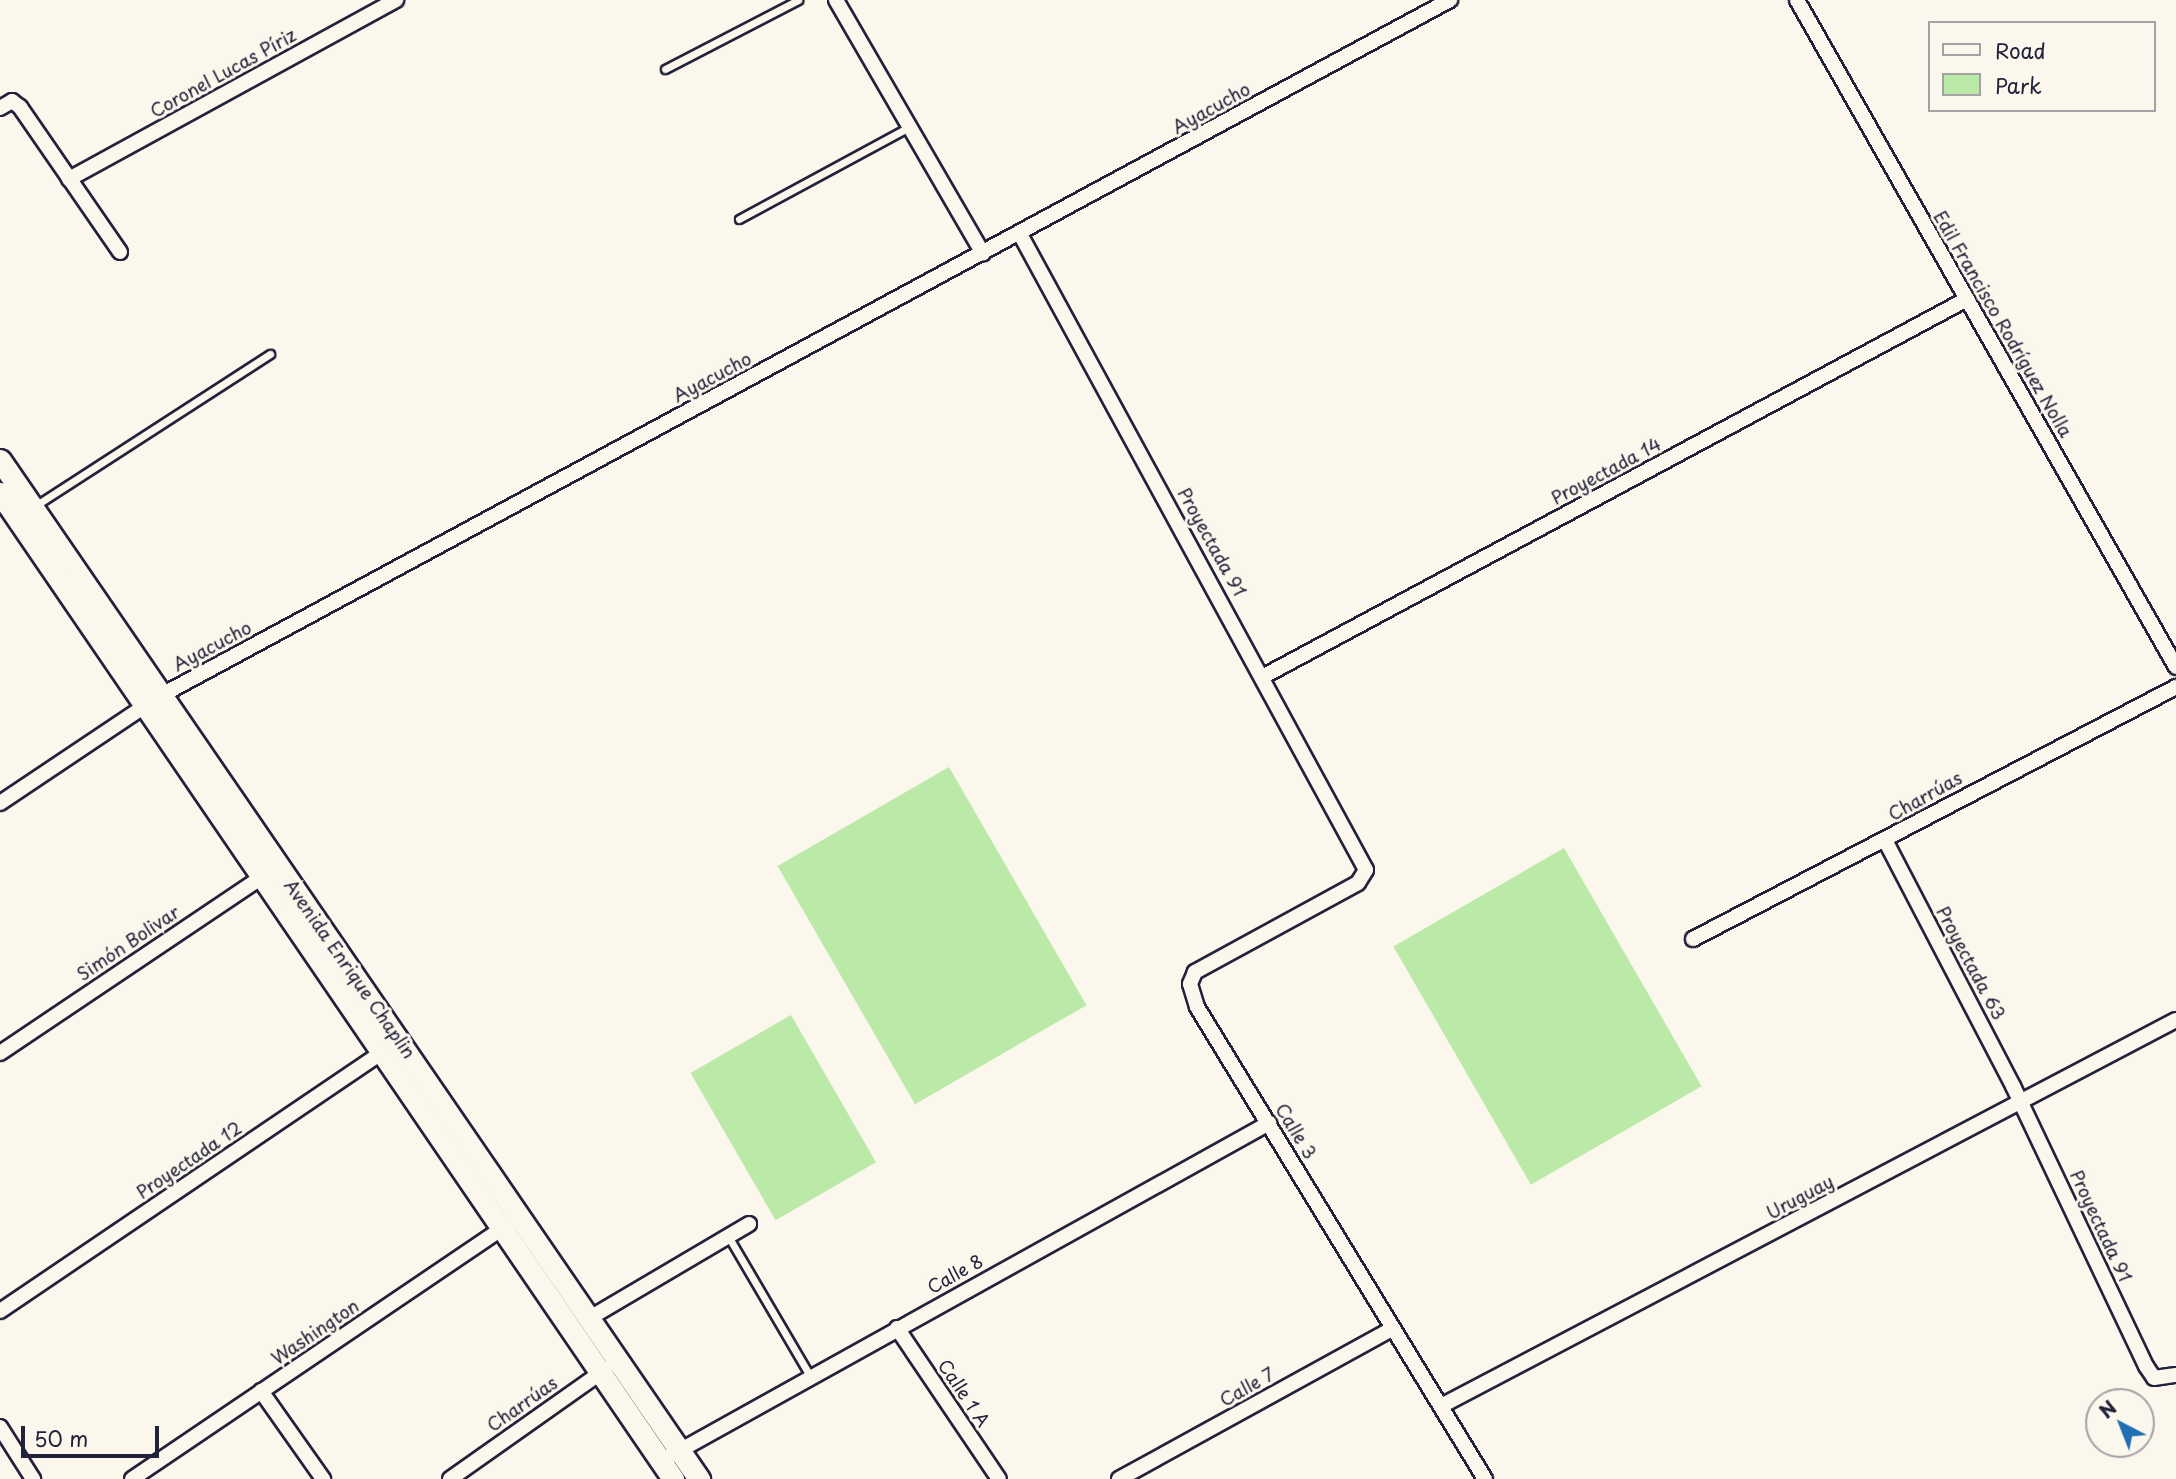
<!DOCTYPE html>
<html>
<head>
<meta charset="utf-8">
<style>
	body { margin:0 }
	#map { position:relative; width:2176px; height:1479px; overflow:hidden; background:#fbf7ec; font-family:"Playpen Sans",sans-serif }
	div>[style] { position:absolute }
	.green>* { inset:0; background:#bbeaa8; transform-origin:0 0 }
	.roads { filter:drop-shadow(2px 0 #22223b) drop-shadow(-2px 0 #22223b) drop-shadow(0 2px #22223b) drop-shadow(0 -2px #22223b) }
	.lane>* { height:7px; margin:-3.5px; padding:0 3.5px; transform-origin:3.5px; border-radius:3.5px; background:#fbf7ec }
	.street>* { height:14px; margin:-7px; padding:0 7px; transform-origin:7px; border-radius:7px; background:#fbf7ec }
	.secondary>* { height:21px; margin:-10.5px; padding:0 10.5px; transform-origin:10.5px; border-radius:10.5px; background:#fbf7ec }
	span { translate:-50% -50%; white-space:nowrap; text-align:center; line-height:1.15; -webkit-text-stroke:6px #fbf7ec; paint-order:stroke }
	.street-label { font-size:18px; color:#22223b }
	.legend { position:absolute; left:1928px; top:21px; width:228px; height:91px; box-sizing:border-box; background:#fbf7ec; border:2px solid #a4a2a5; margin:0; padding:9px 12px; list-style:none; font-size:21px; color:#22223b }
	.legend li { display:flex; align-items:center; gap:14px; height:35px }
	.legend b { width:35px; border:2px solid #a4a2a5 }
	.north { position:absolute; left:2085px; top:1388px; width:70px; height:70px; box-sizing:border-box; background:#fbf7ec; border:2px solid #a4a2a5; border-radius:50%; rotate:318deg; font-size:19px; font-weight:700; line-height:28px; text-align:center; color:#22223b }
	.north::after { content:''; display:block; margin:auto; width:24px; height:32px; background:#1f6fb2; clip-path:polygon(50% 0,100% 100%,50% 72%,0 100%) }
	.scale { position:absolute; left:21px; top:1426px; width:138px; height:32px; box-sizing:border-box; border:4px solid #22223b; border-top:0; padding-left:9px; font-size:21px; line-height:24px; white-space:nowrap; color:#22223b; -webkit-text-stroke:5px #fbf7ec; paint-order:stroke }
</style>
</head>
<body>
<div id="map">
	<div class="green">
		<div style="left:949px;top:767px;width:275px;height:198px;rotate:60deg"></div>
		<div style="left:1564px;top:848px;width:275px;height:197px;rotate:60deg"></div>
		<div style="left:791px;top:1015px;width:170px;height:116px;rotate:60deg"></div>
	</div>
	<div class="roads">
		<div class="lane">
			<div style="left:665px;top:69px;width:150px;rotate:-27.4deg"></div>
			<div style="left:739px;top:219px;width:191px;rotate:-28.4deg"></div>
			<div style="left:35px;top:506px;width:280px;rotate:-32.9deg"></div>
			<div style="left:728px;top:1236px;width:162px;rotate:59.6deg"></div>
		</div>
		<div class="street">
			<div style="left:836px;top:0;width:293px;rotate:59.9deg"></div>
			<div style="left:1797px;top:0;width:767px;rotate:60.39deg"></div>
			<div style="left:0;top:108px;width:14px;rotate:-30deg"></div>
			<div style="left:12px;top:101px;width:10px;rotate:37deg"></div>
			<div style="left:20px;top:107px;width:176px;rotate:55.4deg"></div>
			<div style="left:69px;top:179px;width:373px;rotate:-28.7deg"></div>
			<div style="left:1020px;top:234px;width:724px;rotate:61.45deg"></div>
			<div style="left:1366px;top:870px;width:15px;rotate:122deg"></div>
			<div style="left:1358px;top:883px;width:186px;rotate:151.4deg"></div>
			<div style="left:1195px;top:972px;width:13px;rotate:113deg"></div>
			<div style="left:1190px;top:984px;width:24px;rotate:73deg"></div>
			<div style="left:1197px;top:1007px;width:553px;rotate:58.61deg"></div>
			<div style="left:1264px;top:676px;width:798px;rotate:-28.2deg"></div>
			<div style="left:0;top:803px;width:192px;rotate:-33.8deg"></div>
			<div style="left:160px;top:696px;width:1466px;rotate:-28.35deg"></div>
			<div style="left:1886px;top:842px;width:275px;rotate:62.5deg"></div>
			<div style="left:2013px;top:1086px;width:310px;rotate:64.6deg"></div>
			<div style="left:2146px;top:1366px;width:14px;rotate:56deg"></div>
			<div style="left:2154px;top:1378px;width:22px;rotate:-8deg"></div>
			<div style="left:1693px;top:939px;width:545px;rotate:-27.55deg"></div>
			<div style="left:0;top:1053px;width:324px;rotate:-33.9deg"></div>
			<div style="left:0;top:1311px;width:467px;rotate:-34.1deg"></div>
			<div style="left:588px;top:1319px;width:187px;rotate:-30.5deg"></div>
			<div style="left:897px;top:1328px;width:182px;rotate:56deg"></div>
			<div style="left:261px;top:1391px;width:108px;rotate:54.8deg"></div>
			<div style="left:1441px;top:1406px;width:830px;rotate:-27.71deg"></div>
			<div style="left:0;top:1427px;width:62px;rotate:57.6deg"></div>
			<div style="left:661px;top:1461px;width:696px;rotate:-29.07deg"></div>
			<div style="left:132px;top:1479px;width:453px;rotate:-34.1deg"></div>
			<div style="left:450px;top:1479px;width:191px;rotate:-35.2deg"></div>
			<div style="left:1119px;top:1479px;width:311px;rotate:-28.8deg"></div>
		</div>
		<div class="secondary">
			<div style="left:0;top:460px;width:1236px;rotate:55.55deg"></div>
			<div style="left:0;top:493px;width:1194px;rotate:55.68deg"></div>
		</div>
	</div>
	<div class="street-label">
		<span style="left:223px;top:73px;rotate:-29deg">Coronel Lucas Píriz</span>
		<span style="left:1211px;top:108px;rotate:-29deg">Ayacucho</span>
		<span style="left:2003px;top:324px;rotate:60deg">Edil Francisco Rodríguez Nolla</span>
		<span style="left:712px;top:377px;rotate:-28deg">Ayacucho</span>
		<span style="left:1606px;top:471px;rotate:-28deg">Proyectada 14</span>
		<span style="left:1212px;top:542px;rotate:61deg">Proyectada 91</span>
		<span style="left:212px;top:646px;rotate:-28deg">Ayacucho</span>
		<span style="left:1925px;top:796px;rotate:-29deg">Charrúas</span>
		<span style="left:128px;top:943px;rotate:-34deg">Simón Bolivar</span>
		<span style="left:1971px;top:963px;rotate:62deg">Proyectada 63</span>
		<span style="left:350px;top:969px;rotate:55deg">Avenida Enrique Chaplin</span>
		<span style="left:1296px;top:1131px;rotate:59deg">Calle 3</span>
		<span style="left:189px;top:1160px;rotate:-34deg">Proyectada 12</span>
		<span style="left:1800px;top:1197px;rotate:-28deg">Uruguay</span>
		<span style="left:2101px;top:1226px;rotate:65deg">Proyectada 91</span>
		<span style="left:955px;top:1274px;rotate:-29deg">Calle 8</span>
		<span style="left:315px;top:1332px;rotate:-34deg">Washington</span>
		<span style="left:1247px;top:1387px;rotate:-29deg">Calle 7</span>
		<span style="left:964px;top:1393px;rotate:56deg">Calle 1 A</span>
		<span style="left:522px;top:1404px;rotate:-35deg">Charrúas</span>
	</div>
	<ul class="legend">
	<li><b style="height:9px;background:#fbf7ec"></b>Road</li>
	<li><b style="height:19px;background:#bbeaa8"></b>Park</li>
	</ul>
	<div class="north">N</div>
	<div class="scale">50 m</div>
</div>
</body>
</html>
